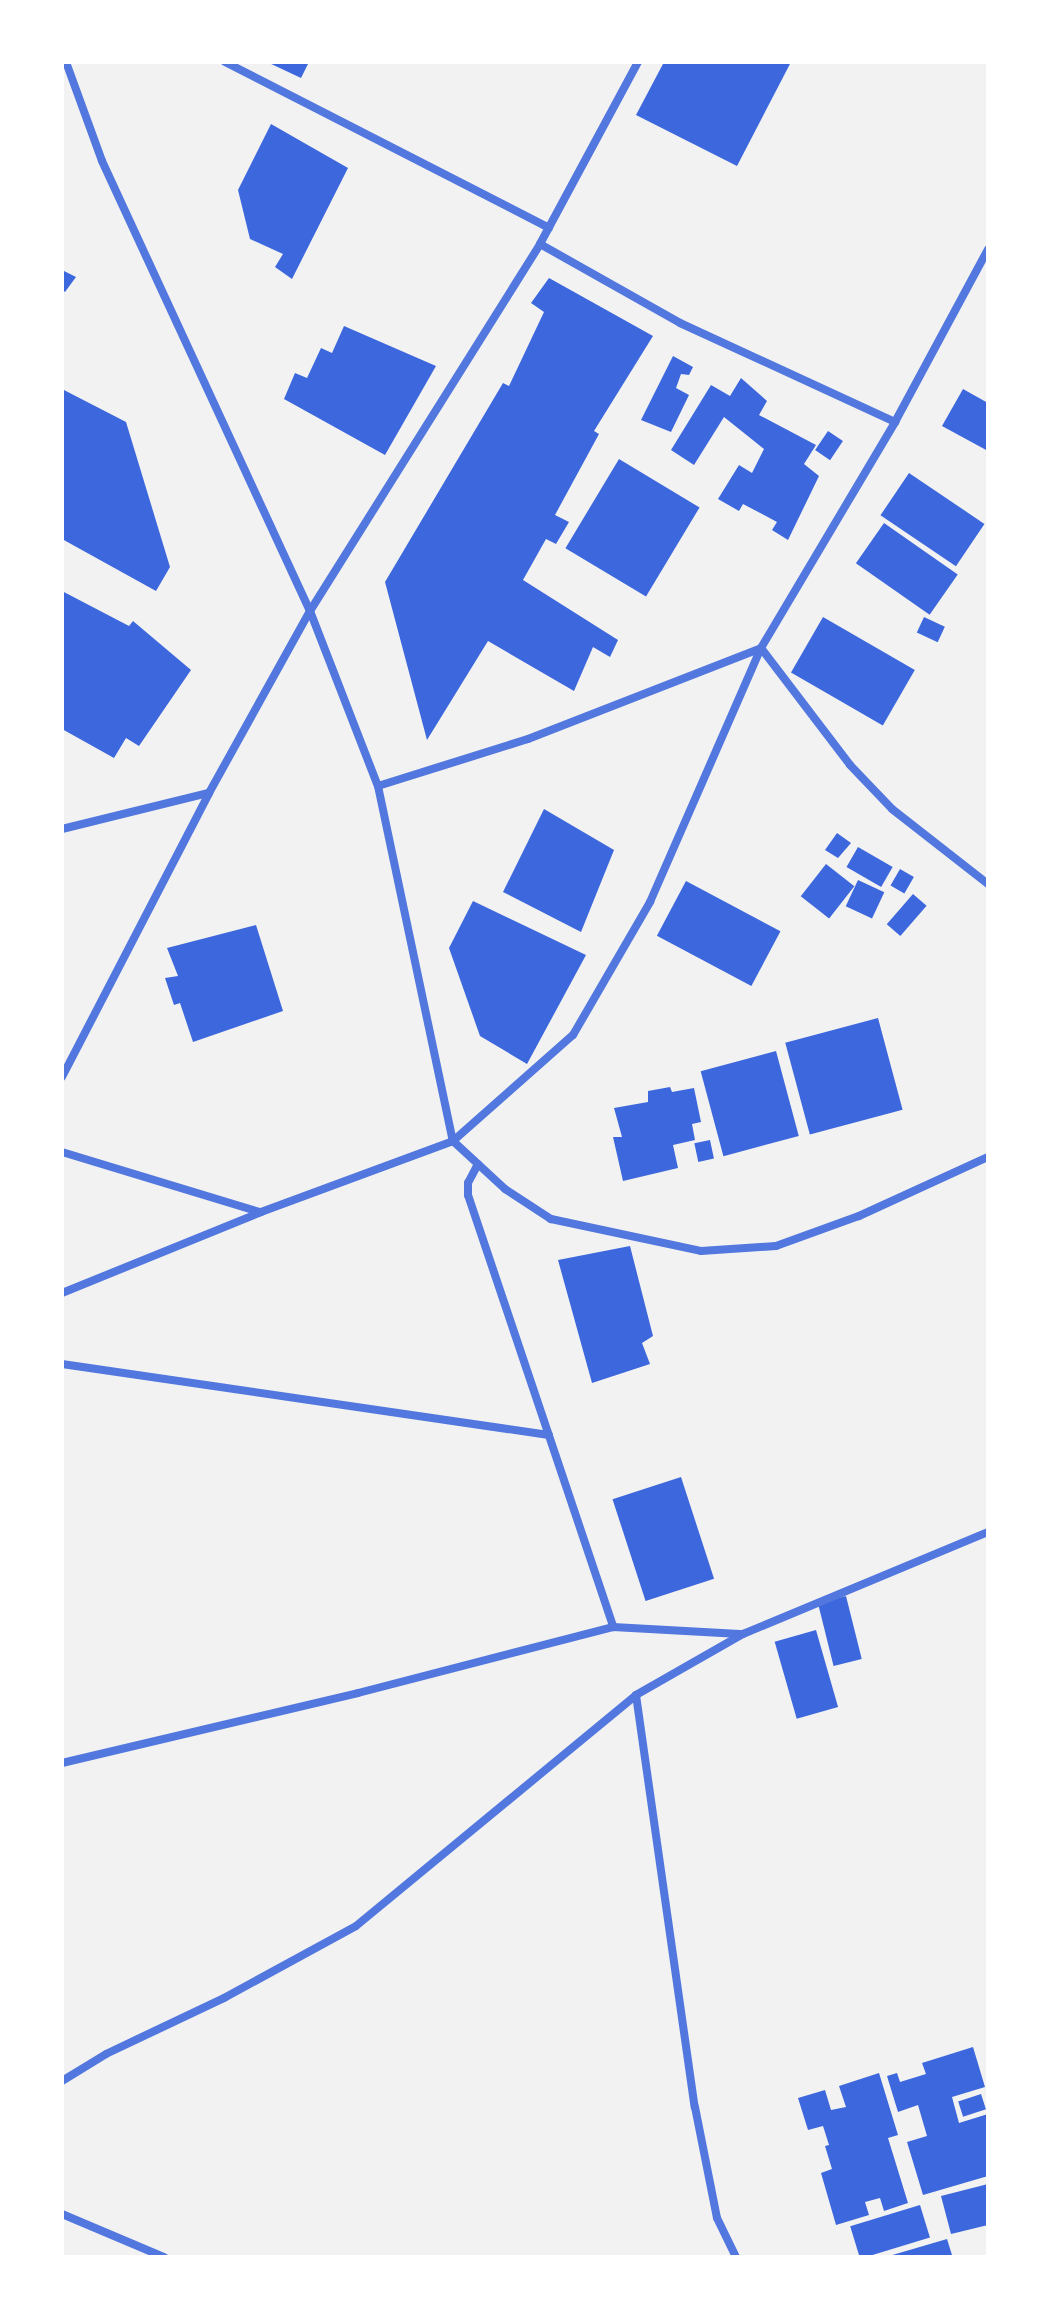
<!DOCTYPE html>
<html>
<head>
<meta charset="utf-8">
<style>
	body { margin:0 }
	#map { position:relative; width:1050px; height:2319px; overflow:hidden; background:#f2f2f2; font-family:"IBM Plex Sans",sans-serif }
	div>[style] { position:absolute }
	.building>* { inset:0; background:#3d67dc; transform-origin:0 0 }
	.minor>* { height:8px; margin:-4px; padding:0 4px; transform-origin:4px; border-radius:4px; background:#5277de }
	span { translate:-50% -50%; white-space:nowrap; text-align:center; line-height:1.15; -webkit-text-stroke:7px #fff; paint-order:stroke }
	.frame { position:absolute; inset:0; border:64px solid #fff; pointer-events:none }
</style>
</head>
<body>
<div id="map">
	<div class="building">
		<div style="clip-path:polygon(267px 62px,309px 62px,301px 78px)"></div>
		<div style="clip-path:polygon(664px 62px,791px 62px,737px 166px,636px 115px)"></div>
		<div style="clip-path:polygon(271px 124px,348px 168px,292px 279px,275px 267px,283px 254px,250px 239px,238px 190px)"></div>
		<div style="clip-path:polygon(62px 270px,76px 277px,65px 292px,62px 290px)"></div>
		<div style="clip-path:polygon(549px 278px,653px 336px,594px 431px,599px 434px,555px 515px,569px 522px,556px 544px,546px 539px,523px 580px,618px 640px,610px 657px,593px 647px,574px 691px,488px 641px,427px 740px,385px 582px,503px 383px,509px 386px,544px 312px,531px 303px)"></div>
		<div style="clip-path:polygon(344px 326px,436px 366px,385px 455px,284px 399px,295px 373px,307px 378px,321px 348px,332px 353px)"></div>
		<div style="clip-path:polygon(673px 356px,693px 367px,689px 375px,681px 374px,676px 388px,689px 395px,671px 432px,641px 420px)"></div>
		<div style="clip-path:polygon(741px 378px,767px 401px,759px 415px,816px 445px,804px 464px,819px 476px,788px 540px,772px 530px,777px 522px,764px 515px,743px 504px,739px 511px,718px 499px,739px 465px,752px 473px,764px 449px,724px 417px,694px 465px,671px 450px,711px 385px,730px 396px)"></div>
		<div style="clip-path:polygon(62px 389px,126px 422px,170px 567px,156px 591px,62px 539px)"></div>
		<div style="clip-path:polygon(963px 389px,988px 403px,988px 451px,942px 426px)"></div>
		<div style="left:828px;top:431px;width:18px;height:23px;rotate:34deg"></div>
		<div style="left:619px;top:459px;width:94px;height:104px;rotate:31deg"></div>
		<div style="left:909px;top:473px;width:91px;height:51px;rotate:34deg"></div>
		<div style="left:884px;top:523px;width:90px;height:49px;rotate:35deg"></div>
		<div style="clip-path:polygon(62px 591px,129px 626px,133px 621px,191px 670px,139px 746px,126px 738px,114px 758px,62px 729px)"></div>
		<div style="left:823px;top:617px;width:106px;height:64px;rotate:30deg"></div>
		<div style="left:924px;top:617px;width:23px;height:17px;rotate:25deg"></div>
		<div style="clip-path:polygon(544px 809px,614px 850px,581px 932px,503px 892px)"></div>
		<div style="clip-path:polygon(837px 833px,851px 843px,838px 858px,825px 850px)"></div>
		<div style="left:858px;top:847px;width:40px;height:23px;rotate:30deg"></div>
		<div style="left:826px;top:864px;width:36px;height:41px;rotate:38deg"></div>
		<div style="left:900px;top:869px;width:16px;height:19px;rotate:30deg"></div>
		<div style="left:858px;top:880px;width:29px;height:29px;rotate:25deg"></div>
		<div style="left:686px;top:881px;width:107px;height:62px;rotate:28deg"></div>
		<div style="left:913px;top:894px;width:18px;height:40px;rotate:41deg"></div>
		<div style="clip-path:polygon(473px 901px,586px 955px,527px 1064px,480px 1036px,449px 948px)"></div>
		<div style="clip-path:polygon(256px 925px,283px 1011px,193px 1042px,180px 1003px,174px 1005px,165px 978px,178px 976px,167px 948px)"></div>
		<div style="left:878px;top:1018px;width:95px;height:96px;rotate:75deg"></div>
		<div style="left:776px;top:1051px;width:88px;height:78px;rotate:75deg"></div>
		<div style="clip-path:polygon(670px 1087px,672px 1092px,694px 1088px,701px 1122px,692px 1124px,695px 1140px,673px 1145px,678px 1168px,623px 1181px,613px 1137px,622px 1137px,614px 1108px,648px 1102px,648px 1091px)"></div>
		<div style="left:710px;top:1140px;width:19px;height:16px;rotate:78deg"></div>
		<div style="clip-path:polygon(630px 1246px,653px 1336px,642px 1343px,650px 1364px,592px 1383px,558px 1260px)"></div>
		<div style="left:681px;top:1477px;width:107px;height:72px;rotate:72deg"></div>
		<div style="left:846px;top:1596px;width:65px;height:29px;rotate:76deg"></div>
		<div style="left:816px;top:1630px;width:80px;height:43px;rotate:74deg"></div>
		<div style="clip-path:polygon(973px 2047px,985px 2087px,952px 2097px,959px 2123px,988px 2114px,988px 2176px,923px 2195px,907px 2142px,927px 2136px,918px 2105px,898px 2112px,887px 2076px,897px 2073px,900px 2082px,926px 2074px,922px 2063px)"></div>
		<div style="clip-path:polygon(879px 2073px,898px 2135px,888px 2138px,908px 2203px,884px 2211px,880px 2198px,865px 2202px,869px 2215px,836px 2225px,821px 2173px,832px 2169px,825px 2146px,829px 2145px,823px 2126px,808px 2130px,798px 2098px,825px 2090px,831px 2110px,846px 2107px,839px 2086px)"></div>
		<div style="left:981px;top:2094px;width:16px;height:24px;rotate:72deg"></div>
		<div style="clip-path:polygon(988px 2184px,988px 2225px,951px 2234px,941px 2196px)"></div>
		<div style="left:920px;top:2205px;width:34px;height:73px;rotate:73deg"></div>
		<div style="clip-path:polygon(947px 2239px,952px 2255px,889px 2257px,889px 2256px)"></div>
	</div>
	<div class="minor">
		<div style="left:66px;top:62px;width:105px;rotate:70deg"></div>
		<div style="left:102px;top:161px;width:496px;rotate:65.2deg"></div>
		<div style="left:310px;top:611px;width:188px;rotate:68.8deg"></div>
		<div style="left:378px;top:786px;width:363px;rotate:78.1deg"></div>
		<div style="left:453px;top:1141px;width:71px;rotate:42.7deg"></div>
		<div style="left:505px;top:1189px;width:55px;rotate:33.1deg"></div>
		<div style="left:551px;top:1219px;width:153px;rotate:12deg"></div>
		<div style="left:701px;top:1251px;width:75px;rotate:-3.8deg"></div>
		<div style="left:776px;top:1246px;width:88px;rotate:-19.9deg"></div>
		<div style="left:859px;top:1216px;width:142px;rotate:-24.6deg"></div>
		<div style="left:225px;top:62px;width:364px;rotate:27.1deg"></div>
		<div style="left:540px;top:244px;width:161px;rotate:29.4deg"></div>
		<div style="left:680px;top:323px;width:237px;rotate:24.7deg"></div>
		<div style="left:378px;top:786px;width:157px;rotate:-17.4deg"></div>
		<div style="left:528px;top:739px;width:250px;rotate:-21.3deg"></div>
		<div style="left:761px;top:648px;width:147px;rotate:52.7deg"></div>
		<div style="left:850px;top:765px;width:61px;rotate:46.3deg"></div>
		<div style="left:892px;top:809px;width:122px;rotate:38deg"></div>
		<div style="left:62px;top:829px;width:151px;rotate:-13.8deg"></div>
		<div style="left:62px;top:1077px;width:320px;rotate:-62.6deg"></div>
		<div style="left:209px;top:793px;width:208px;rotate:-61deg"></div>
		<div style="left:310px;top:611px;width:433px;rotate:-57.9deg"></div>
		<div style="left:540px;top:244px;width:207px;rotate:-61.7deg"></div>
		<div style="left:62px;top:1152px;width:207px;rotate:16.9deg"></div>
		<div style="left:478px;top:1164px;width:21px;rotate:118deg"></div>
		<div style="left:468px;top:1183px;width:12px;rotate:90deg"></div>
		<div style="left:468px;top:1195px;width:456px;rotate:71.4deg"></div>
		<div style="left:62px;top:1293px;width:215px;rotate:-22.1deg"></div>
		<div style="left:261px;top:1212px;width:205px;rotate:-20.3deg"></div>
		<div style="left:453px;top:1141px;width:160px;rotate:-41.5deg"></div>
		<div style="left:573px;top:1035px;width:154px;rotate:-59.9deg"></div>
		<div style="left:650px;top:902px;width:277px;rotate:-66.4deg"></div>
		<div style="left:761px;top:648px;width:263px;rotate:-59.3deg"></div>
		<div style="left:895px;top:422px;width:196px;rotate:-61.7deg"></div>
		<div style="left:62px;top:1364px;width:492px;rotate:8.3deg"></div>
		<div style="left:636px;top:1695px;width:416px;rotate:81.9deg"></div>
		<div style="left:695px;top:2107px;width:113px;rotate:78.8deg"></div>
		<div style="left:717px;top:2218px;width:43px;rotate:64deg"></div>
		<div style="left:62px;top:1763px;width:304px;rotate:-13.3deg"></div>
		<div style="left:358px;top:1693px;width:263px;rotate:-14.5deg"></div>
		<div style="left:613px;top:1627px;width:127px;rotate:3.2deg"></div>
		<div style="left:62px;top:2081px;width:52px;rotate:-31.5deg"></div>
		<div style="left:106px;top:2054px;width:131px;rotate:-25.4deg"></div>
		<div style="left:224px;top:1998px;width:150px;rotate:-28.6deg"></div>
		<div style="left:356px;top:1926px;width:363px;rotate:-39.5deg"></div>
		<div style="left:636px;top:1695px;width:123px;rotate:-29.7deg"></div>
		<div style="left:743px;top:1634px;width:265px;rotate:-22.6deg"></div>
		<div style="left:62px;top:2214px;width:111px;rotate:22.9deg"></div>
	</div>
	<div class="frame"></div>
</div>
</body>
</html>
